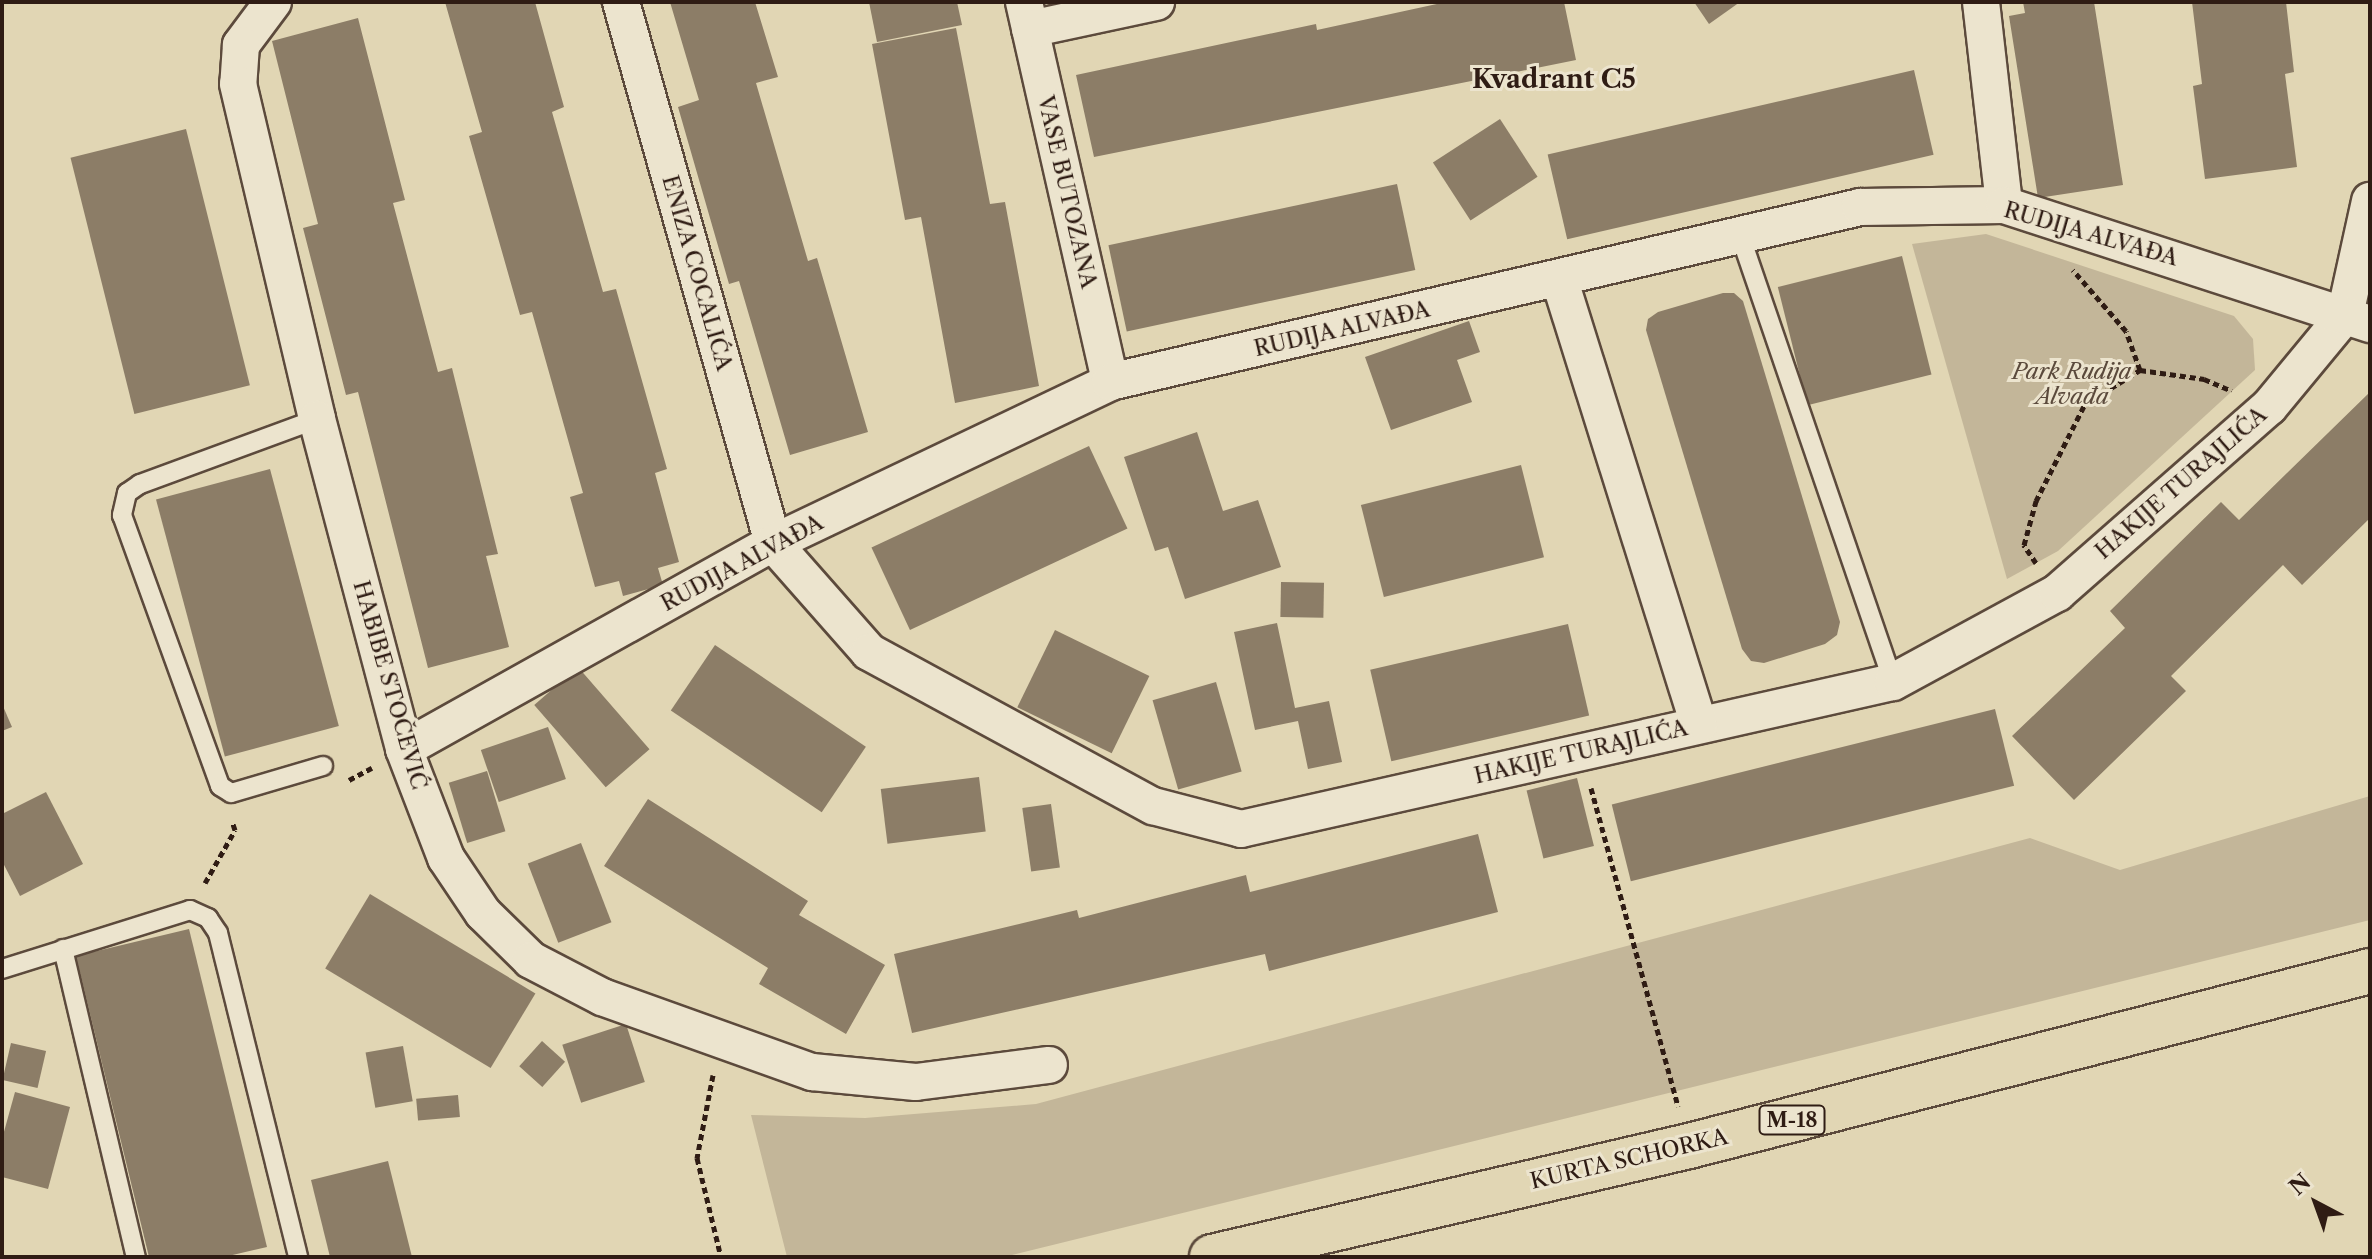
<!DOCTYPE html>
<html>
<head>
<meta charset="utf-8">
<style>
	body { margin:0 }
	#map { position:relative; width:2372px; height:1259px; overflow:hidden; background:#e1d6b4; font-family:"Libre Caslon Text",serif }
	div>[style] { position:absolute }
	.green>* { inset:0; background:#c3b699 }
	.building>* { inset:0; background:#8c7d67; transform-origin:0 0 }
	.path>* { height:5px; margin-top:-2.5px; transform-origin:0; background:repeating-linear-gradient(90deg,#2f1c14 0 6px,transparent 0 10px) }
	.roads { filter:drop-shadow(2px 0 #5c4a3c) drop-shadow(-2px 0 #5c4a3c) drop-shadow(0 2px #5c4a3c) drop-shadow(0 -2px #5c4a3c) }
	.lane>* { height:18px; margin:-9px; padding:0 9px; transform-origin:9px; border-radius:9px; background:#ece4ce }
	.street>* { height:36px; margin:-18px; padding:0 18px; transform-origin:18px; border-radius:18px; background:#ece4ce }
	.primary>* { height:44px; margin:-22px; padding:0 22px; transform-origin:22px; border-radius:22px; background:#e1d6b4 }
	span { translate:-50% -50%; white-space:nowrap; text-align:center; line-height:1.15; -webkit-text-stroke:6px #ece4ce; paint-order:stroke }
	.shield-label span { padding:2px 6px; background:#ece4ce; border:2px solid; border-radius:6px; -webkit-text-stroke-width:0 }
	.shield-label { font-size:20px; color:#2f1c14; font-weight:700 }
	.street-label { font-size:22px; color:#2f1c14 }
	.park-label { font-size:22px; color:#5b4a3c; font-style:italic }
	.quarter-label { font-size:26px; color:#2f1c14; font-weight:700 }
	.frame { position:absolute; inset:0; border:4px solid #2f1c14; pointer-events:none }
	.north { position:absolute; left:2276px; top:1163px; width:80px; height:80px; -webkit-text-stroke:6px #ece4ce; paint-order:stroke; rotate:319deg; font-size:22px; font-weight:700; line-height:32px; text-align:center; color:#2f1c14 }
	.north::after { content:''; display:block; margin:auto; width:28px; height:36px; background:#2f1c14; clip-path:polygon(50% 0,100% 100%,50% 72%,0 100%) }
</style>
</head>
<body>
<div id="map">
	<div class="green">
		<div style="clip-path:polygon(1986px 234px,2234px 316px,2253px 339px,2255px 370px,2058px 551px,2007px 579px,1912px 244px)"></div>
		<div style="clip-path:polygon(2370px 796px,2370px 920px,1004px 1257px,787px 1257px,751px 1115px,865px 1118px,1036px 1104px,2030px 838px,2120px 870px)"></div>
	</div>
	<div class="building">
		<div style="clip-path:polygon(445px 2px,535px 2px,564px 107px,552px 112px,603px 292px,616px 289px,667px 469px,655px 473px,679px 562px,658px 568px,663px 585px,623px 596px,619px 581px,595px 587px,570px 497px,583px 493px,532px 312px,520px 315px,469px 136px,482px 132px)"></div>
		<div style="clip-path:polygon(670px 2px,755px 2px,778px 77px,756px 83px,808px 261px,817px 258px,868px 432px,790px 455px,739px 281px,729px 284px,678px 107px,699px 100px)"></div>
		<div style="clip-path:polygon(869px 2px,957px 2px,962px 25px,877px 42px)"></div>
		<div style="clip-path:polygon(1446px 2px,1564px 2px,1576px 60px,1094px 157px,1076px 75px,1316px 24px,1317px 30px)"></div>
		<div style="clip-path:polygon(1694px 2px,1740px 2px,1709px 24px)"></div>
		<div style="clip-path:polygon(2023px 2px,2094px 2px,2123px 185px,2038px 198px,2009px 16px,2025px 13px)"></div>
		<div style="clip-path:polygon(2192px 2px,2286px 2px,2294px 72px,2285px 74px,2297px 167px,2205px 179px,2193px 86px,2202px 84px)"></div>
		<div style="clip-path:polygon(358px 18px,405px 200px,393px 203px,438px 372px,452px 368px,498px 554px,486px 556px,509px 647px,428px 668px,358px 392px,346px 395px,303px 228px,318px 224px,272px 41px)"></div>
		<div style="clip-path:polygon(956px 28px,990px 204px,1005px 202px,1039px 386px,955px 403px,921px 217px,905px 220px,872px 44px)"></div>
		<div style="left:1914px;top:70px;width:87px;height:376px;rotate:77deg"></div>
		<div style="left:1500px;top:119px;width:69px;height:80px;rotate:57deg"></div>
		<div style="left:186px;top:129px;width:264px;height:119px;rotate:76deg"></div>
		<div style="left:1397px;top:184px;width:88px;height:295px;rotate:78deg"></div>
		<div style="left:1902px;top:256px;width:122px;height:128px;rotate:76deg"></div>
		<div style="clip-path:polygon(1723px 293px,1734px 293px,1743px 301px,1840px 622px,1837px 635px,1825px 644px,1764px 663px,1751px 661px,1742px 649px,1646px 330px,1648px 319px,1658px 312px)"></div>
		<div style="clip-path:polygon(1469px 321px,1480px 352px,1457px 360px,1472px 402px,1391px 430px,1365px 357px)"></div>
		<div style="clip-path:polygon(2370px 392px,2370px 518px,2302px 585px,2283px 565px,2171px 676px,2186px 691px,2074px 800px,2012px 736px,2125px 628px,2110px 611px,2221px 502px,2239px 520px)"></div>
		<div style="clip-path:polygon(1197px 432px,1223px 511px,1258px 500px,1281px 567px,1185px 599px,1168px 547px,1155px 551px,1124px 457px)"></div>
		<div style="left:1089px;top:446px;width:91px;height:240px;rotate:65deg"></div>
		<div style="left:1521px;top:465px;width:95px;height:165px;rotate:76deg"></div>
		<div style="left:270px;top:469px;width:266px;height:118px;rotate:75deg"></div>
		<div style="left:1281px;top:582px;width:43px;height:35px;rotate:1deg"></div>
		<div style="clip-path:polygon(1277px 623px,1295px 708px,1329px 701px,1342px 762px,1308px 769px,1298px 721px,1255px 730px,1234px 632px)"></div>
		<div style="left:1568px;top:624px;width:94px;height:203px;rotate:77deg"></div>
		<div style="left:1055px;top:630px;width:105px;height:86px;rotate:26deg"></div>
		<div style="left:715px;top:645px;width:182px;height:79px;rotate:34deg"></div>
		<div style="left:578px;top:667px;width:109px;height:58px;rotate:49deg"></div>
		<div style="left:1216px;top:682px;width:93px;height:66px;rotate:74deg"></div>
		<div style="clip-path:polygon(2px 704px,12px 727px,2px 731px)"></div>
		<div style="left:1995px;top:709px;width:79px;height:395px;rotate:76deg"></div>
		<div style="left:548px;top:727px;width:55px;height:71px;rotate:71deg"></div>
		<div style="left:487px;top:771px;width:63px;height:40px;rotate:73deg"></div>
		<div style="left:979px;top:777px;width:55px;height:99px;rotate:83deg"></div>
		<div style="left:1577px;top:778px;width:70px;height:52px;rotate:76deg"></div>
		<div style="clip-path:polygon(46px 792px,83px 864px,20px 896px,2px 861px,2px 814px)"></div>
		<div style="clip-path:polygon(648px 799px,808px 901px,799px 915px,885px 965px,846px 1034px,759px 984px,768px 968px,604px 866px)"></div>
		<div style="left:1051px;top:804px;width:64px;height:29px;rotate:82deg"></div>
		<div style="clip-path:polygon(1478px 834px,1498px 912px,1269px 971px,1265px 954px,912px 1033px,894px 954px,1077px 910px,1079px 918px,1246px 875px,1250px 892px)"></div>
		<div style="left:581px;top:843px;width:85px;height:57px;rotate:69deg"></div>
		<div style="left:370px;top:894px;width:193px;height:87px;rotate:31deg"></div>
		<div style="clip-path:polygon(189px 929px,267px 1247px,224px 1257px,149px 1257px,76px 956px)"></div>
		<div style="left:626px;top:1024px;width:61px;height:67px;rotate:72deg"></div>
		<div style="left:542px;top:1041px;width:31px;height:34px;rotate:42deg"></div>
		<div style="left:11px;top:1043px;width:36px;height:38px;rotate:13deg"></div>
		<div style="left:403px;top:1046px;width:56px;height:38px;rotate:80deg"></div>
		<div style="clip-path:polygon(15px 1092px,70px 1107px,48px 1189px,2px 1177px,2px 1139px)"></div>
		<div style="left:458px;top:1095px;width:22px;height:42px;rotate:85deg"></div>
		<div style="clip-path:polygon(388px 1161px,412px 1257px,330px 1257px,311px 1180px)"></div>
	</div>
	<div class="path">
		<div style="left:2140px;top:370px;width:65px;rotate:8deg"></div>
		<div style="left:2204px;top:379px;width:30px;rotate:23deg"></div>
		<div style="left:2036px;top:563px;width:22px;rotate:-124deg"></div>
		<div style="left:2024px;top:545px;width:46px;rotate:-74.7deg"></div>
		<div style="left:2036px;top:501px;width:109px;rotate:-63.2deg"></div>
		<div style="left:2085px;top:404px;width:65px;rotate:-31.7deg"></div>
		<div style="left:2140px;top:370px;width:41px;rotate:-109.7deg"></div>
		<div style="left:2126px;top:331px;width:81px;rotate:-131deg"></div>
		<div style="left:349px;top:780px;width:26px;rotate:-28deg"></div>
		<div style="left:1591px;top:788px;width:330px;rotate:74.7deg"></div>
		<div style="left:205px;top:883px;width:61px;rotate:-60.5deg"></div>
		<div style="left:235px;top:830px;width:9px;rotate:-108deg"></div>
		<div style="left:713px;top:1075px;width:85px;rotate:100.9deg"></div>
		<div style="left:697px;top:1158px;width:102px;rotate:76.4deg"></div>
	</div>
	<div class="roads">
		<div class="lane">
			<div style="left:1740px;top:235px;width:472px;rotate:71.1deg"></div>
			<div style="left:317px;top:419px;width:189px;rotate:159.8deg"></div>
			<div style="left:140px;top:484px;width:16px;rotate:145deg"></div>
			<div style="left:127px;top:493px;width:23px;rotate:103deg"></div>
			<div style="left:122px;top:515px;width:288px;rotate:70.1deg"></div>
			<div style="left:220px;top:786px;width:13px;rotate:32deg"></div>
			<div style="left:231px;top:793px;width:96px;rotate:-16.4deg"></div>
			<div style="left:63px;top:949px;width:317px;rotate:76.7deg"></div>
			<div style="left:2px;top:969px;width:197px;rotate:-17.4deg"></div>
			<div style="left:190px;top:910px;width:20px;rotate:24deg"></div>
			<div style="left:208px;top:918px;width:18px;rotate:56deg"></div>
			<div style="left:218px;top:933px;width:334px;rotate:76.1deg"></div>
		</div>
		<div class="street">
			<div style="left:273px;top:2px;width:54px;rotate:126.7deg"></div>
			<div style="left:241px;top:45px;width:39px;rotate:94deg"></div>
			<div style="left:238px;top:84px;width:344px;rotate:76.7deg"></div>
			<div style="left:317px;top:419px;width:341px;rotate:75.2deg"></div>
			<div style="left:404px;top:749px;width:117px;rotate:68.9deg"></div>
			<div style="left:446px;top:858px;width:66px;rotate:56.1deg"></div>
			<div style="left:483px;top:913px;width:67px;rotate:44.4deg"></div>
			<div style="left:531px;top:960px;width:80px;rotate:27.5deg"></div>
			<div style="left:602px;top:997px;width:223px;rotate:19.7deg"></div>
			<div style="left:812px;top:1072px;width:104px;rotate:5.5deg"></div>
			<div style="left:916px;top:1082px;width:134px;rotate:-7.3deg"></div>
			<div style="left:621px;top:2px;width:562px;rotate:74.31deg"></div>
			<div style="left:773px;top:543px;width:145px;rotate:48.6deg"></div>
			<div style="left:869px;top:652px;width:323px;rotate:28.5deg"></div>
			<div style="left:1153px;top:806px;width:91px;rotate:14.6deg"></div>
			<div style="left:1241px;top:829px;width:668px;rotate:-12.71deg"></div>
			<div style="left:1893px;top:682px;width:187px;rotate:-28.5deg"></div>
			<div style="left:2057px;top:593px;width:282px;rotate:-41.3deg"></div>
			<div style="left:2269px;top:407px;width:119px;rotate:-50.4deg"></div>
			<div style="left:2345px;top:315px;width:117px;rotate:-77.6deg"></div>
			<div style="left:1024px;top:2px;width:390px;rotate:77.2deg"></div>
			<div style="left:1981px;top:2px;width:204px;rotate:83.5deg"></div>
			<div style="left:1030px;top:29px;width:129px;rotate:-12.1deg"></div>
			<div style="left:1559px;top:278px;width:468px;rotate:72.6deg"></div>
			<div style="left:404px;top:749px;width:423px;rotate:-29.2deg"></div>
			<div style="left:773px;top:543px;width:373px;rotate:-25.5deg"></div>
			<div style="left:1110px;top:382px;width:770px;rotate:-13.13deg"></div>
			<div style="left:1860px;top:207px;width:144px;rotate:-0.8deg"></div>
			<div style="left:2004px;top:205px;width:385px;rotate:18deg"></div>
		</div>
		<div class="primary">
			<div style="left:1212px;top:1257px;width:490px;rotate:-13.1deg"></div>
			<div style="left:1689px;top:1146px;width:703px;rotate:-14.41deg"></div>
		</div>
	</div>
	<div class="shield-label">
		<span style="left:1792px;top:1120px">M-18</span>
	</div>
	<div class="street-label">
		<span style="left:1067px;top:192px;rotate:77deg">VASE BUTOZANA</span>
		<span style="left:2091px;top:234px;rotate:16deg">RUDIJA ALVAĐA</span>
		<span style="left:697px;top:273px;rotate:74deg">ENIZA COCALIĆA</span>
		<span style="left:1342px;top:329px;rotate:-13deg">RUDIJA ALVAĐA</span>
		<span style="left:2181px;top:483px;rotate:-41deg">HAKIJE TURAJLIĆA</span>
		<span style="left:742px;top:563px;rotate:-28deg">RUDIJA ALVAĐA</span>
		<span style="left:390px;top:685px;rotate:74deg">HABIBE STOČEVIĆ</span>
		<span style="left:1581px;top:752px;rotate:-13deg">HAKIJE TURAJLIĆA</span>
		<span style="left:1629px;top:1159px;rotate:-13deg">KURTA SCHORKA</span>
	</div>
	<div class="park-label">
		<span style="left:2072px;top:384px">Park Rudija<br>Alvađa</span>
	</div>
	<div class="quarter-label">
		<span style="left:1554px;top:80px">Kvadrant C5</span>
	</div>
	<div class="frame"></div>
	<div class="north">N</div>
</div>
</body>
</html>
